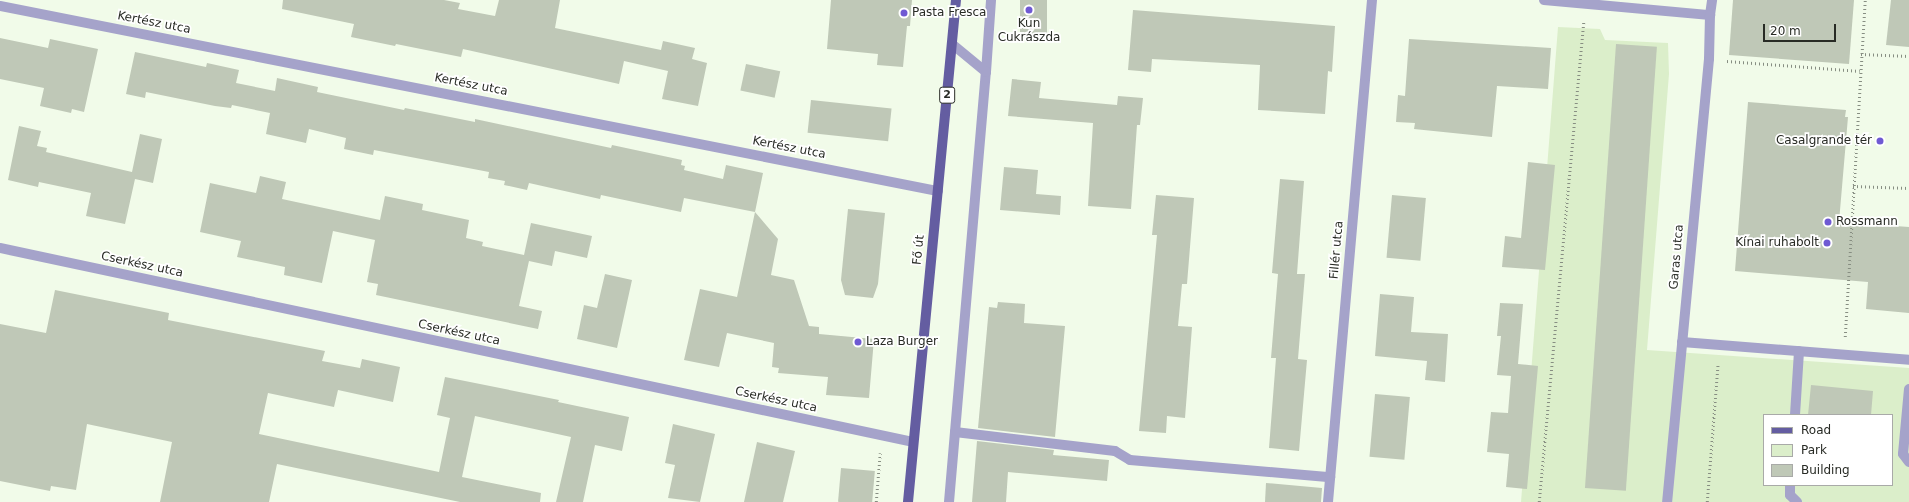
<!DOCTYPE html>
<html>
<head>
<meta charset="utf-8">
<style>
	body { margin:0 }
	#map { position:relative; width:1909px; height:502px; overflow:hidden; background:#f1fbe9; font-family:"DejaVu Sans",sans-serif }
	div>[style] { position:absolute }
	.green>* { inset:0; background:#dbeeca }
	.building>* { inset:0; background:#bfc8b7; transform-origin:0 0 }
	.path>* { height:2.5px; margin-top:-1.25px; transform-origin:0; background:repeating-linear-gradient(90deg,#878e82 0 1px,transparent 0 4px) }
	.lane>* { height:10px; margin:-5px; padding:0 5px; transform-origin:5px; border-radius:5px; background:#a5a3ca }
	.street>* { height:10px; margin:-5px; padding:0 5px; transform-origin:5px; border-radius:5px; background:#a5a3ca }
	.primary>* { height:10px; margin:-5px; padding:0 5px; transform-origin:5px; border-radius:5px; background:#645da1 }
	.dots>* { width:11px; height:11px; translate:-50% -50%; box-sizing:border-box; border:2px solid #fff; border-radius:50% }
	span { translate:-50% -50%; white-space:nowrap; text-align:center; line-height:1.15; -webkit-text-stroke:3.5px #fff; paint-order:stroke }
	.shield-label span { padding:1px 3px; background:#fff; border:1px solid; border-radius:3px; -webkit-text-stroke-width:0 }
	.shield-label { font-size:11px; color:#282b25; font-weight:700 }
	.poi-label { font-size:12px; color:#282b25 }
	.left { translate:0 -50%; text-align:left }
	.right { translate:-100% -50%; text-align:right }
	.street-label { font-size:12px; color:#282b25 }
	.legend { position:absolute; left:1763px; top:414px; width:130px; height:72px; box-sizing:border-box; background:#fff; border:1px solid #a9aaa8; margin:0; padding:5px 7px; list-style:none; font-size:12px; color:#282b25 }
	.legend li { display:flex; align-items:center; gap:8px; height:20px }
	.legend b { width:20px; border:1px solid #a9aaa8 }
	.scale { position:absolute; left:1763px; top:24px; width:73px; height:18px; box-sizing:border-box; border:2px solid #282b25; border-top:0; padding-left:5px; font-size:12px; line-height:14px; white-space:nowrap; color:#282b25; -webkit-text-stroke:3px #fff; paint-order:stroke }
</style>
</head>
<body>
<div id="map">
	<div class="green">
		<div style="clip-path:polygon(evenodd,1558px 27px,1600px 29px,1605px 40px,1668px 43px,1669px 74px,1647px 350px,1909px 368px,1909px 502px,1521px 502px,1558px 27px,1764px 415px,1892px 415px,1892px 485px,1764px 485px,1764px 415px)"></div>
	</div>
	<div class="building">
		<div style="clip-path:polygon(283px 0,444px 0,460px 3px,458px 9px,495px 16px,499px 0,560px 0,555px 28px,661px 50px,663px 41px,695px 48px,692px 59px,707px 63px,698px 106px,662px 99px,668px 71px,624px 61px,619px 84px,463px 49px,461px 57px,396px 44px,395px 46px,351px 37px,354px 24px,282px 9px)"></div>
		<div style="clip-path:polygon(831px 0,912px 0,910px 26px,907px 26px,903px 67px,877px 65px,878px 54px,827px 49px)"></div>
		<div style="left:1020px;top:0;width:27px;height:35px"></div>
		<div style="clip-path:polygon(1733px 0,1854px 0,1849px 64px,1729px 55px)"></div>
		<div style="clip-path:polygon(1891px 0,1909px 0,1909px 47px,1886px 45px)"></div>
		<div style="clip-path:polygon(1133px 10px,1335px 26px,1332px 72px,1328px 71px,1325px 114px,1258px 110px,1260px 65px,1152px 59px,1151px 72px,1128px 70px)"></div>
		<div style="clip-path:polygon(0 38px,48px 48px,50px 39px,98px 49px,84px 112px,72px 109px,71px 113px,40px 106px,44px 88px,0 79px)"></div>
		<div style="clip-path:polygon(1409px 39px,1551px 48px,1548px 89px,1497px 86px,1492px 137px,1414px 129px,1415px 123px,1396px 122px,1398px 95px,1405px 96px)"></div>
		<div style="left:1616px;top:44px;width:41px;height:445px;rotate:4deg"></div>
		<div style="clip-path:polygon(135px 52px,206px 67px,207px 63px,239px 70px,236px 83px,275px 91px,277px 78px,318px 87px,317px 92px,404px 110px,405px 108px,475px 122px,475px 119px,611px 148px,612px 145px,682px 160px,681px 165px,685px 166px,684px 170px,723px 179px,726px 165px,763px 173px,755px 212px,684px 198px,681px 212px,601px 195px,600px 199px,529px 183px,527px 190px,504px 185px,505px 181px,488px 178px,489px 172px,374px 150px,373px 155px,344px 149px,346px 138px,309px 129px,306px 143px,266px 134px,270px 113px,232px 105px,231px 108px,215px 106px,146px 92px,145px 98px,126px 94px)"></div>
		<div style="left:746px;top:64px;width:35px;height:27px;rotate:12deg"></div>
		<div style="clip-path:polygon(1012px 79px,1041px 82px,1039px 98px,1117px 105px,1118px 96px,1143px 98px,1140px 125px,1137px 125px,1131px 209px,1088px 206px,1093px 123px,1008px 116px)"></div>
		<div style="left:811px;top:100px;width:81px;height:33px;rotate:6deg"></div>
		<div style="clip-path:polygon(1748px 102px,1846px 110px,1845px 117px,1848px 117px,1839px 222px,1909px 227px,1909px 313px,1866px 309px,1868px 282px,1735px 271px)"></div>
		<div style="clip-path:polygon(19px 126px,41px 131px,37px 146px,47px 148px,46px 152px,132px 172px,140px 134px,162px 139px,153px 183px,135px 179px,125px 224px,86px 216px,91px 193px,39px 182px,38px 187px,8px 180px)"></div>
		<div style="clip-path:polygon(1528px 162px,1555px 165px,1545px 270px,1502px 267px,1505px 236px,1521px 238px)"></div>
		<div style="clip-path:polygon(1004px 167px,1038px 170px,1036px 194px,1061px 196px,1060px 215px,1000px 210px)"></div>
		<div style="clip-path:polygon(260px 176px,286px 182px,282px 199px,380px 220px,385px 196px,423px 204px,422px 210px,469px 220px,466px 238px,483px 242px,482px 246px,524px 255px,531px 223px,592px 236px,587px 258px,555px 251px,552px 266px,529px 261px,519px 306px,542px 311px,538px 329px,376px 295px,378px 284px,367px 282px,375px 240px,333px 231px,322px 283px,284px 275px,285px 267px,237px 257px,241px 241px,200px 232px,210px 183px,256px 193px)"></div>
		<div style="clip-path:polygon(1280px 179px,1304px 181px,1297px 274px,1305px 274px,1298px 359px,1307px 360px,1299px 451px,1269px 448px,1276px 358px,1271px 358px,1278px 274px,1272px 273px)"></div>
		<div style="clip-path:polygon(1156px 195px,1194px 198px,1187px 284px,1182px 284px,1178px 326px,1192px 327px,1185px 418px,1167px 416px,1166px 433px,1139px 431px,1157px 235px,1152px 235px)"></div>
		<div style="left:1392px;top:195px;width:34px;height:63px;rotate:5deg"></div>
		<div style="clip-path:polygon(848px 209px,885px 213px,878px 284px,873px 298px,845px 295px,841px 280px)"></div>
		<div style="clip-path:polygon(755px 212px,778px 239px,771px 275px,794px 280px,809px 326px,819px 327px,819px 334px,874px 339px,869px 398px,826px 395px,828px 377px,778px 373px,779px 368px,772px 367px,774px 343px,727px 333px,719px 367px,684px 360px,700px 289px,737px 297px)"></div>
		<div style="clip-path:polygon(605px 274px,632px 280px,617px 348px,577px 339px,584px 305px,597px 308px)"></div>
		<div style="clip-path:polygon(55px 290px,169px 313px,168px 320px,325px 351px,322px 361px,360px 368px,362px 359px,400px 367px,393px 402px,338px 390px,334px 407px,268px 393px,259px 434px,439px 472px,450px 418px,437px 415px,445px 377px,559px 400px,558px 402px,629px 417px,622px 451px,595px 445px,583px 502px,556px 502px,571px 437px,475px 416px,462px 477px,541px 493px,540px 502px,460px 502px,277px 464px,269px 502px,160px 502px,172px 442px,87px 424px,76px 490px,51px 486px,50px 491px,0 481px,0 324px,46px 333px)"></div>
		<div style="clip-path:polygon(1380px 294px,1414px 297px,1411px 332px,1448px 334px,1445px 382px,1425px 380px,1427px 361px,1375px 356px)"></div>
		<div style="clip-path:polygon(998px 302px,1025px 304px,1024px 323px,1065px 326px,1055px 437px,978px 428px,989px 307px,997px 308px)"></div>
		<div style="clip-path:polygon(1500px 303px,1523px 304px,1518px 364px,1538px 366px,1527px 489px,1506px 487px,1509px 454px,1487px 452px,1491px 412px,1508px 413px,1511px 376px,1497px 375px,1501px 336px,1497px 336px)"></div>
		<div style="clip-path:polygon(1811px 385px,1873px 391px,1871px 415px,1808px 415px)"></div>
		<div style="left:1375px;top:394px;width:35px;height:63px;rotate:5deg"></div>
		<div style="clip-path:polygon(673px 424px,715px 434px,700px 502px,668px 498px,675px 465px,665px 463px)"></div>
		<div style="clip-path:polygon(977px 441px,1054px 450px,1053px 455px,1109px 460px,1107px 481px,1008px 472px,1006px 502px,972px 502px)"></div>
		<div style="clip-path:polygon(757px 442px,795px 451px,783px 502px,744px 502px)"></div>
		<div style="left:841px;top:468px;width:34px;height:34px;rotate:5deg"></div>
		<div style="clip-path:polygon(1266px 483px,1322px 488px,1321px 502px,1265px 502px)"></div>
	</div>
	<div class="path">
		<div style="left:1861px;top:54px;width:48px;rotate:2.4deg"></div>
		<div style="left:1727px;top:61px;width:133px;rotate:4.3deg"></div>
		<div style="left:1853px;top:186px;width:56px;rotate:2deg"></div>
		<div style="left:1845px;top:337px;width:338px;rotate:-86.6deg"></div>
		<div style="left:876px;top:502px;width:49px;rotate:-85.3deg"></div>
		<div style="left:1539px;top:502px;width:483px;rotate:-84.7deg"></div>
		<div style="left:1707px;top:502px;width:139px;rotate:-85.5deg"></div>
	</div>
	<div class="lane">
		<div style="left:1710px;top:15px;width:15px;rotate:-82deg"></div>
		<div style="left:986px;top:72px;width:72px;rotate:-86deg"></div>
		<div style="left:1682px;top:342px;width:228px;rotate:4.5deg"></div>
		<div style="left:1909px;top:389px;width:65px;rotate:95.3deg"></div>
		<div style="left:1903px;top:454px;width:10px;rotate:53deg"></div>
		<div style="left:1795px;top:415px;width:64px;rotate:-86.4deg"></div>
		<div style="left:955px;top:432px;width:161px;rotate:6.8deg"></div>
		<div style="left:1115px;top:451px;width:17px;rotate:31deg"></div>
		<div style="left:1130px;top:460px;width:201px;rotate:4.9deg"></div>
		<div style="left:1790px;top:485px;width:10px;rotate:90deg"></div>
		<div style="left:1790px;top:495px;width:10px;rotate:45deg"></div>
		<div style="left:949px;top:502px;width:432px;rotate:-85.1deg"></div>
		<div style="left:986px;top:72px;width:44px;rotate:-140.5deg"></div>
	</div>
	<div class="street">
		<div style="left:1544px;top:0;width:167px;rotate:5.2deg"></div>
		<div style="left:1710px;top:15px;width:44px;rotate:91.3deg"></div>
		<div style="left:1709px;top:59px;width:445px;rotate:95.4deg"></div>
		<div style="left:0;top:6px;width:956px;rotate:11.16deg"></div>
		<div style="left:0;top:248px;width:933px;rotate:12deg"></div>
		<div style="left:1328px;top:502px;width:504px;rotate:-84.99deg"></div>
	</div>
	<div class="primary">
		<div style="left:908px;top:502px;width:504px;rotate:-84.54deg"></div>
	</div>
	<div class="dots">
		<div style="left:1029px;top:10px;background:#6f59d3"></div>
		<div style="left:904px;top:13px;background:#6f59d3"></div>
		<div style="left:1880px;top:141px;background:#6f59d3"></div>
		<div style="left:1828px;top:222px;background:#6f59d3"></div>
		<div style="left:1827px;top:243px;background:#6f59d3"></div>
		<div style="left:858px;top:342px;background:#6f59d3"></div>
	</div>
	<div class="shield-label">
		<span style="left:947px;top:95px">2</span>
	</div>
	<div class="poi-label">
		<span class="left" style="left:912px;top:13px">Pasta Fresca</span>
		<span style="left:1029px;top:31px">Kun<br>Cukrászda</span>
		<span class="right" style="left:1872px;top:141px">Casalgrande tér</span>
		<span class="left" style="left:1836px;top:222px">Rossmann</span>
		<span class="right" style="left:1819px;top:243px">Kínai ruhabolt</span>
		<span class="left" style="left:866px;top:342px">Laza Burger</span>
	</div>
	<div class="street-label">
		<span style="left:154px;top:23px;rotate:11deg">Kertész utca</span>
		<span style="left:471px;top:85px;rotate:11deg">Kertész utca</span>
		<span style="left:789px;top:148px;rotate:11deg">Kertész utca</span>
		<span style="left:919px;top:250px;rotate:-84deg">Fő út</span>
		<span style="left:1337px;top:250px;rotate:-85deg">Fillér utca</span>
		<span style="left:1677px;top:257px;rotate:-85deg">Garas utca</span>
		<span style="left:142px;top:265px;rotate:12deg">Cserkész utca</span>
		<span style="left:459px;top:333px;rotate:12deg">Cserkész utca</span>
		<span style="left:776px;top:400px;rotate:12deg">Cserkész utca</span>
	</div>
	<ul class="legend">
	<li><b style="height:5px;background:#645da1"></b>Road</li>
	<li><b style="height:11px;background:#dbeeca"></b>Park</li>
	<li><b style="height:11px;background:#bfc8b7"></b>Building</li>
	</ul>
	<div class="scale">20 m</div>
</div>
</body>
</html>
